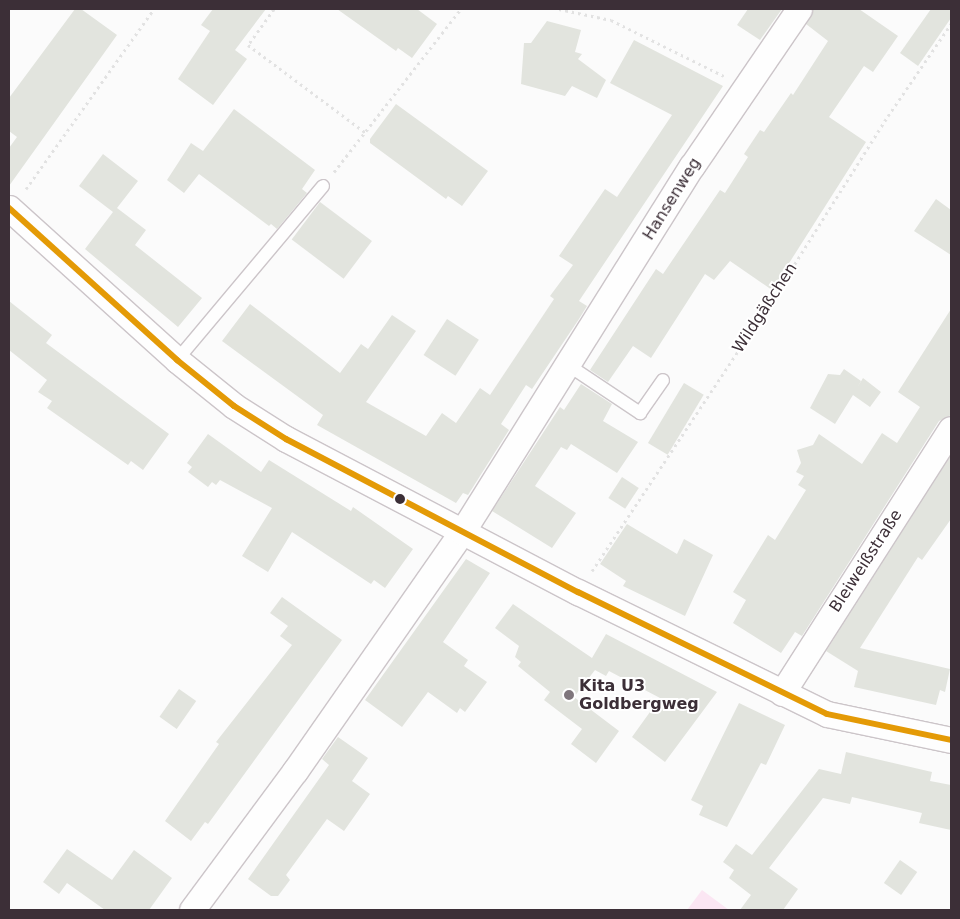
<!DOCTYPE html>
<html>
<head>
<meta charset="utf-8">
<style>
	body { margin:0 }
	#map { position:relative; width:960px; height:919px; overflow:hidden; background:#fbfbfb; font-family:"DejaVu Sans",sans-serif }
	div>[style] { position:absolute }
	.green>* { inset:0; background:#fbe6f3 }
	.building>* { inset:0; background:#e2e4de; transform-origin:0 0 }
	.path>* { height:3px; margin-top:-1.5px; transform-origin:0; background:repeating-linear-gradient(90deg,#e2e2e2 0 2.5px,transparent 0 6.5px) }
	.roads { filter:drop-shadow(1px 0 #ccc5c9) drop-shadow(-1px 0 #ccc5c9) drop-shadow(0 1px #ccc5c9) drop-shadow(0 -1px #ccc5c9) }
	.lane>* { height:12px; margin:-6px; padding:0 6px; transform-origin:6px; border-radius:6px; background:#fefefe }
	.street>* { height:25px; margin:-12.5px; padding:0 12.5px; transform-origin:12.5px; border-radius:12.5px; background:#fefefe }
	.bus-1>* { height:6px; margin:-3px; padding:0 3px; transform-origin:3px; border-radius:3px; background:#e49a06 }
	.dots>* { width:14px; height:14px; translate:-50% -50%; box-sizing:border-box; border:2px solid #fff; border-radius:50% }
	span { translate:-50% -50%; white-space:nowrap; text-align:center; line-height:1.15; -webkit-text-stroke:4px #fff; paint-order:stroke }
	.street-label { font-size:16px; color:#3c2f37 }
	.poi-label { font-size:16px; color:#3c2f37; font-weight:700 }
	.left { translate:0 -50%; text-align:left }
	.frame { position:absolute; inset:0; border:10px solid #3c2f37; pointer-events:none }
</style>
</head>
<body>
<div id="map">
	<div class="green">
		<div style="clip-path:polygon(702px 890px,729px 910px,687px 910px)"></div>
	</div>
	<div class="building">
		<div style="clip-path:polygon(75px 9px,81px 9px,117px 35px,9px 186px,9px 148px,17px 137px,9px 131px,9px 98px)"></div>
		<div style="clip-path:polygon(213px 9px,266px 9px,235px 50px,247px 59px,213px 105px,178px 79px,210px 31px,201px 25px)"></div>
		<div style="clip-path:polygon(337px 9px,417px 9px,437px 24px,412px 58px,398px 48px,396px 51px)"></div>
		<div style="clip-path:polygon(748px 9px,782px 9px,760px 40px,737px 25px)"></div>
		<div style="clip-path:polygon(813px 9px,859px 9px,898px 36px,873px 72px,864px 66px,829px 117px,866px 142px,772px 290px,730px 261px,714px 280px,705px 274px,651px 358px,633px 346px,608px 382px,590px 370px,656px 269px,663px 274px,720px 190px,725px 193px,748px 157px,744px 154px,760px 130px,764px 132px,791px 93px,793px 95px,828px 41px,806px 24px)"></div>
		<div style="clip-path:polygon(931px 9px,951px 9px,951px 18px,918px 66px,900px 53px)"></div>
		<div style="clip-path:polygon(547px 21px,581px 30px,575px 52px,582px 54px,578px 59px,606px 80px,597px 98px,572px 86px,565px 96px,521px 84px,524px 43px,531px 43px)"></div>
		<div style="clip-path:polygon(634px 40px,723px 86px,579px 301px,587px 306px,579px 319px,532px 389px,526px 385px,501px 424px,509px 430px,468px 495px,463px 493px,456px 503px,317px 425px,323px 415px,222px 341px,250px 304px,340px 373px,361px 344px,368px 349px,392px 315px,416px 331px,366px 402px,426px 436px,442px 413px,456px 423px,480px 388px,490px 395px,554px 299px,550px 296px,573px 265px,559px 256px,605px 189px,617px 197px,672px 115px,610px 83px)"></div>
		<div style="clip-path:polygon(396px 104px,488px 171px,462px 206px,448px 196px,446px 199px,370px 143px,370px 139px)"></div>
		<div style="clip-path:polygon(234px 109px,315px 170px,302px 189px,307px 193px,277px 229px,271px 224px,269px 226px,199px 174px,184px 193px,167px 180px,191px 143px,203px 151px)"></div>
		<div style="clip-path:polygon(103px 154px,138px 181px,117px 208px,146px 230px,135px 245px,202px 298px,178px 327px,85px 249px,113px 212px,79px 186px)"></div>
		<div style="clip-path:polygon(936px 199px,951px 210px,951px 255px,914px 231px)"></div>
		<div style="left:320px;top:202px;width:65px;height:47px;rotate:37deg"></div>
		<div style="clip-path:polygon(9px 301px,52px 335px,46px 343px,169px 434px,143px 470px,131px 461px,128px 465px,47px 408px,52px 401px,38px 392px,47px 380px,9px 350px)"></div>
		<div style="clip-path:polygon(951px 309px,951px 415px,939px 421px,802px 636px,795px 632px,781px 653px,733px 623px,746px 600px,733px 592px,768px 535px,775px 540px,806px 490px,798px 485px,804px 476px,796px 472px,801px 463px,797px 450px,813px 445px,819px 434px,862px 464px,882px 433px,897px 443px,920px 407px,898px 392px)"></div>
		<div style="left:447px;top:319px;width:38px;height:43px;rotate:33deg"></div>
		<div style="clip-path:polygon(844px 369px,861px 381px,857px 388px,863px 378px,881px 392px,870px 407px,853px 395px,835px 424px,810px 408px,828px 374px,840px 375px)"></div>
		<div style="left:684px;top:383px;width:23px;height:70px;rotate:31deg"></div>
		<div style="clip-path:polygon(581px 384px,612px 404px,603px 421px,638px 442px,617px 473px,571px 444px,567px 450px,561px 447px,535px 486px,576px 513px,552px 548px,492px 511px,560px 407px,564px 410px)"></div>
		<div style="clip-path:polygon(208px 434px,261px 472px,269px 460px,351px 511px,353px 507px,413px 549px,385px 588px,374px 580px,371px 584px,292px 532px,268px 572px,242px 556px,272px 508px,220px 480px,216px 485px,212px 482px,208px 487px,188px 472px,192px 467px,187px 463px)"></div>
		<div style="clip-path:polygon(951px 455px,951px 519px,922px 560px,918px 557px,860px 648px,950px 669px,945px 692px,940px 690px,936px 705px,854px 687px,858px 671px,826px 651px)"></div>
		<div style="left:622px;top:477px;width:20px;height:25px;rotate:33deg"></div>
		<div style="clip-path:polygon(627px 524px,677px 554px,684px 539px,713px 555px,685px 616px,623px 586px,626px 581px,600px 564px)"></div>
		<div style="clip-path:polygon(466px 559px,490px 573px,443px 642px,468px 660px,464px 666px,487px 682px,465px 712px,460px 708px,457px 713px,428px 692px,402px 727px,365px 700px)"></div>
		<div style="clip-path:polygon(282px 597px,342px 640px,208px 824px,205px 822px,191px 841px,165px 821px,219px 744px,216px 742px,292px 645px,280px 636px,288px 626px,270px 613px)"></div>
		<div style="clip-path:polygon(513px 604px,592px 658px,606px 634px,717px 692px,665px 762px,632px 737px,660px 698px,609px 671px,606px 676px,595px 670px,574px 697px,619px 731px,596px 763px,571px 744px,582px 729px,544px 700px,550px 692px,518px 666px,521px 662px,515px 657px,519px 646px,495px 628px)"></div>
		<div style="left:179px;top:689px;width:21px;height:34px;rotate:35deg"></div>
		<div style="clip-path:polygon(739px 703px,785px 725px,766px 765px,761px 763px,727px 827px,699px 815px,703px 806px,691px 800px)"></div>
		<div style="clip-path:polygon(338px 737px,368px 758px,352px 781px,370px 794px,344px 831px,327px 819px,286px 875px,290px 880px,278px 896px,271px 896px,248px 879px,329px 765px,322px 759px)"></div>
		<div style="clip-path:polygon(846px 752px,932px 772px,930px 781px,951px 785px,951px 830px,919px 823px,922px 813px,852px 797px,850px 804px,823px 798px,769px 868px,798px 889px,783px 910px,740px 910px,751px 895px,729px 878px,734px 870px,723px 862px,736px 844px,752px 855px,819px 769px,841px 774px)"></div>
		<div style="clip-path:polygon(67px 849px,112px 880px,134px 850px,172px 878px,149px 910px,105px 910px,67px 883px,59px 894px,43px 882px)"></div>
		<div style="left:900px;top:860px;width:21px;height:28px;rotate:35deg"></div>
	</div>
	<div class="path">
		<div style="left:274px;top:9px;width:44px;rotate:125.8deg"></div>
		<div style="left:248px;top:45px;width:147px;rotate:36.7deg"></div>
		<div style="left:559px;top:9px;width:53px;rotate:11.9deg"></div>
		<div style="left:611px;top:20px;width:126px;rotate:26.4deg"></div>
		<div style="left:334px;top:172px;width:207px;rotate:-52.1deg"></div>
		<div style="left:26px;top:189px;width:221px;rotate:-54.6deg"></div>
		<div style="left:592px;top:571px;width:316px;rotate:-56.4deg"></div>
		<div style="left:767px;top:308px;width:227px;rotate:-57.8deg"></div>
		<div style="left:888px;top:116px;width:112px;rotate:-55.6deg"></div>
	</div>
	<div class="roads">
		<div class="lane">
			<div style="left:177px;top:360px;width:227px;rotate:-50deg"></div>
			<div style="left:568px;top:365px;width:87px;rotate:33.7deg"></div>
			<div style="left:640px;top:413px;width:40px;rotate:-55.1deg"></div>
		</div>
		<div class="street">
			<div style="left:9px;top:208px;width:227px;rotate:42.1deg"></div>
			<div style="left:177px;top:360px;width:73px;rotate:38.9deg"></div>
			<div style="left:234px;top:406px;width:62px;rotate:32.4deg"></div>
			<div style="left:286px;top:439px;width:330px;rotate:27.7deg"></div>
			<div style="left:578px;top:592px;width:277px;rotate:26.1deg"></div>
			<div style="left:827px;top:714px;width:127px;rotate:11.8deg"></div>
			<div style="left:782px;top:693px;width:313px;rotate:-57.4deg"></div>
			<div style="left:192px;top:910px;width:173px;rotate:-53.5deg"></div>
			<div style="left:295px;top:771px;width:292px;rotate:-55.1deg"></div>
			<div style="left:462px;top:532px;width:432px;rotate:-57.9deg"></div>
			<div style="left:692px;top:166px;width:190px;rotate:-55.7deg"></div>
		</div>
	</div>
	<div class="bus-1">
		<div style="left:9px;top:208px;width:227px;rotate:42.1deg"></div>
		<div style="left:177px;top:360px;width:73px;rotate:38.9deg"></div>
		<div style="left:234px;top:406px;width:62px;rotate:32.4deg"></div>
		<div style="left:286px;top:439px;width:330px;rotate:27.7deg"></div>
		<div style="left:578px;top:592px;width:277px;rotate:26.1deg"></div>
		<div style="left:827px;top:714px;width:127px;rotate:11.8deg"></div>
	</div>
	<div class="dots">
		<div style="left:400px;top:499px;background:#3c2f37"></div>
		<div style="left:569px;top:695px;background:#7f767c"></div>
	</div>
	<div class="street-label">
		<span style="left:672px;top:199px;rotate:-58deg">Hansenweg</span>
		<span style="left:765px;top:308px;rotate:-57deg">Wildgäßchen</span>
		<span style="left:866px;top:561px;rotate:-57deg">Bleiweißstraße</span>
	</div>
	<div class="poi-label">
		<span class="left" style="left:579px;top:695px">Kita U3<br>Goldbergweg</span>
	</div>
	<div class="frame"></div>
</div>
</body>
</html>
